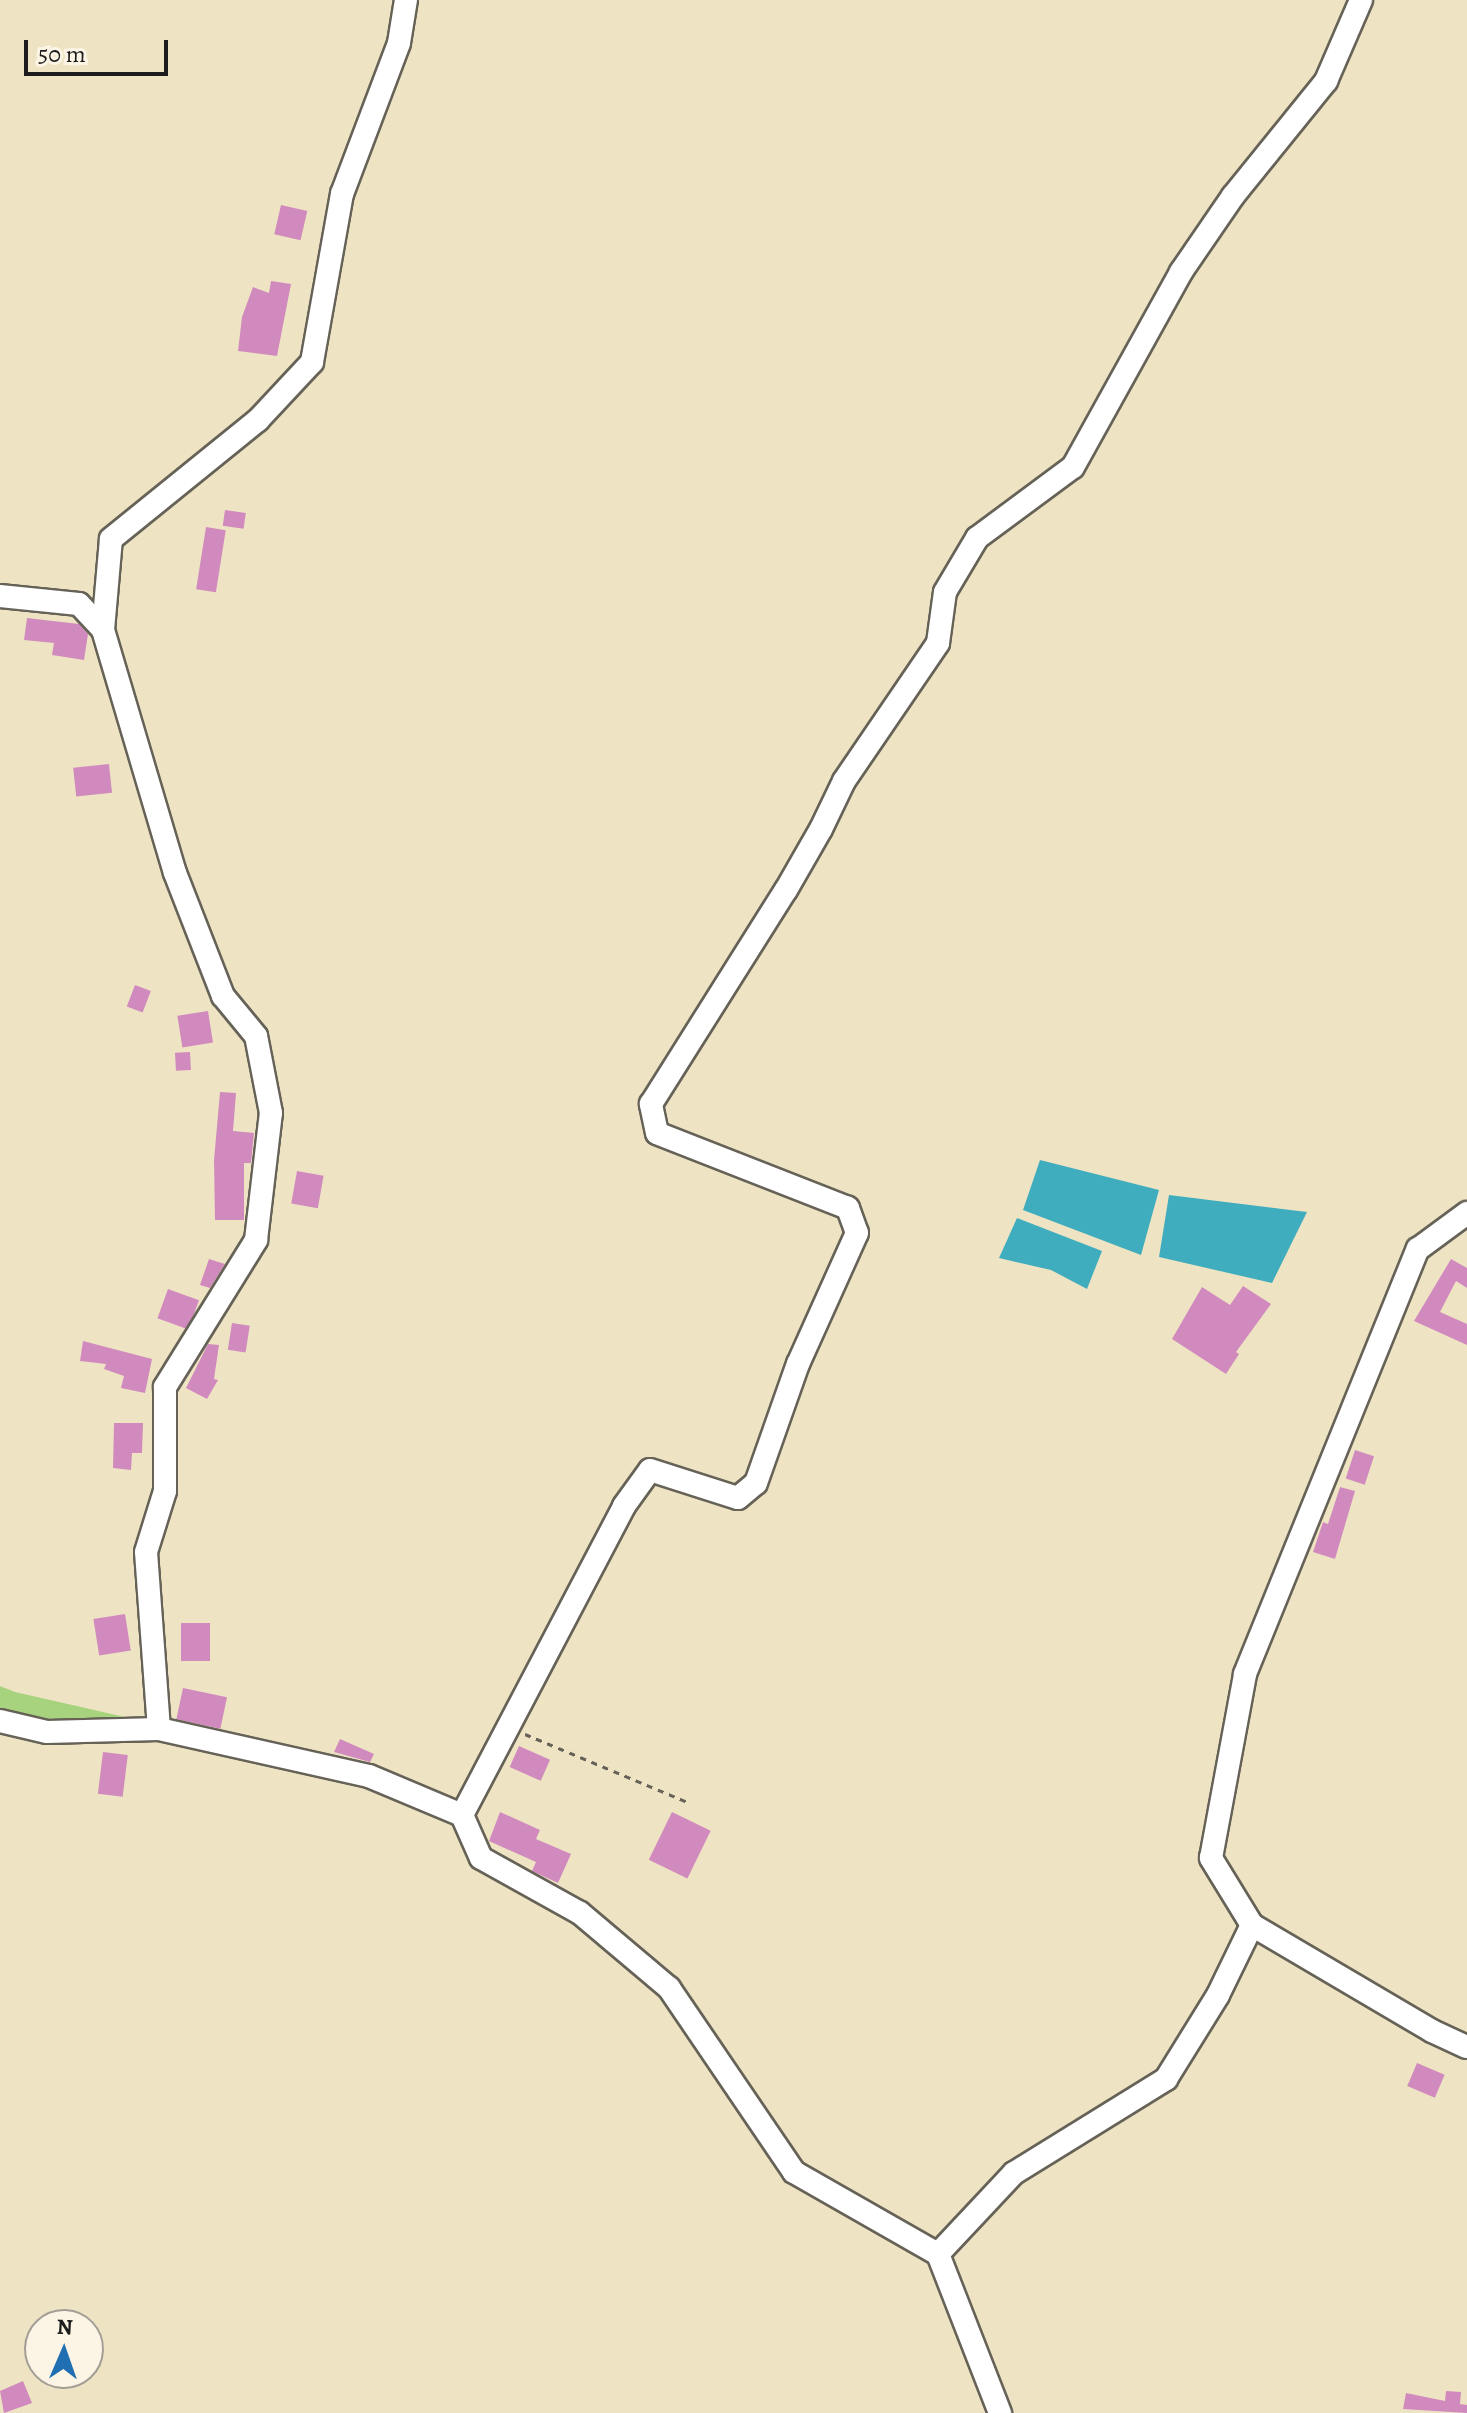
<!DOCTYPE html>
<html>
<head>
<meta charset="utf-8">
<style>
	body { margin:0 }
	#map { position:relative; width:1467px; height:2413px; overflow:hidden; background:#eee4c4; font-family:Alegreya,serif }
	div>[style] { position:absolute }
	.green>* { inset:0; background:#a7d27e }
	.water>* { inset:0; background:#40adbe }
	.building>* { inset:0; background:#d18abe; transform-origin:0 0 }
	.path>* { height:3px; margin-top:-1.5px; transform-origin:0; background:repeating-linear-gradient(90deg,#666257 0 6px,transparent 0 12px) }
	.roads { filter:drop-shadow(2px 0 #666257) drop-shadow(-2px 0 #666257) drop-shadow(0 2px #666257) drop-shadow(0 -2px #666257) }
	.street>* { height:22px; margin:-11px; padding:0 11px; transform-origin:11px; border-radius:11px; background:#fff }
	span { translate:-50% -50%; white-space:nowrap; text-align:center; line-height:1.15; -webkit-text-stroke:8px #fcf5e5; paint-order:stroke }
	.north { position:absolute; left:24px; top:2309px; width:80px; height:80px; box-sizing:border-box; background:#fcf5e5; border:2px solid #a29e95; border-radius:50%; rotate:2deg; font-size:22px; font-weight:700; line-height:32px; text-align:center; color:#1c1c1c }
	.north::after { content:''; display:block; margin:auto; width:28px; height:36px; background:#1f6fb2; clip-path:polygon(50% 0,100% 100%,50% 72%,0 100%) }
	.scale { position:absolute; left:24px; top:40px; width:144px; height:36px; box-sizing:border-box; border:4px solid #1c1c1c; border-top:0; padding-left:10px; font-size:24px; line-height:28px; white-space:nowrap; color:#1c1c1c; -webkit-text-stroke:6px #fcf5e5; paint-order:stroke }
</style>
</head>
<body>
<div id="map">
	<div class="green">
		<div style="clip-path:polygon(0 1686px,15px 1692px,125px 1717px,88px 1726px,0 1711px)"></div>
	</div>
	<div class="water">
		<div style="clip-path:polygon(1040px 1160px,1159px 1190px,1141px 1255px,1023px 1210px)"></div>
		<div style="clip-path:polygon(1169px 1195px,1307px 1212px,1272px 1283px,1159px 1257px)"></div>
		<div style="clip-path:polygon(1017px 1218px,1102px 1251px,1087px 1289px,1051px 1270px,999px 1258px)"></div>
	</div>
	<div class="building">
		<div style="left:281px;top:205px;width:27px;height:30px;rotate:13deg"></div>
		<div style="clip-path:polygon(271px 281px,291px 284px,277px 356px,238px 351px,242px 317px,253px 287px,269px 293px)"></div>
		<div style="left:225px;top:510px;width:21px;height:16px;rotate:8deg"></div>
		<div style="left:206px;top:527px;width:20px;height:63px;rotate:9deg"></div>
		<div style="clip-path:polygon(27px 618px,79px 624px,88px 634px,84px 660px,52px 655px,54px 643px,24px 640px)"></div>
		<div style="left:109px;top:764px;width:29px;height:36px;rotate:84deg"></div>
		<div style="left:135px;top:985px;width:17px;height:23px;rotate:21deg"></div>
		<div style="left:208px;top:1011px;width:32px;height:31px;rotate:81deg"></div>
		<div style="left:190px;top:1052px;width:18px;height:15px;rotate:87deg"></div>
		<div style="clip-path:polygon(220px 1092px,236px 1093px,233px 1131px,254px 1133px,251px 1163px,244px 1163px,244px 1220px,215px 1220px,214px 1160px)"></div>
		<div style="left:297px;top:1171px;width:27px;height:33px;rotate:10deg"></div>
		<div style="clip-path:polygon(209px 1259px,225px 1264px,210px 1288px,200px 1285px)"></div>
		<div style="clip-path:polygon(1451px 1259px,1467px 1268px,1467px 1288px,1456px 1281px,1440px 1312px,1467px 1324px,1467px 1345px,1414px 1321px)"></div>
		<div style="clip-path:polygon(1243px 1286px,1271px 1304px,1236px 1352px,1239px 1354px,1226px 1374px,1172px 1339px,1202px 1287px,1230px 1305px)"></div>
		<div style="left:168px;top:1289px;width:33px;height:31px;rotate:20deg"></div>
		<div style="left:232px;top:1323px;width:18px;height:27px;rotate:9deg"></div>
		<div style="clip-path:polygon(83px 1341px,152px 1359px,145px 1393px,121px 1388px,124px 1376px,104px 1369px,106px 1364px,80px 1361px)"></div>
		<div style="clip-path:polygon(208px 1344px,219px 1345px,214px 1379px,218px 1380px,207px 1399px,186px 1388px)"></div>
		<div style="clip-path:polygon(114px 1423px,143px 1423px,142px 1453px,132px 1453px,131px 1470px,113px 1468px)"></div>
		<div style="left:1355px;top:1450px;width:20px;height:30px;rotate:18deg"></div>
		<div style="clip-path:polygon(1340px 1487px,1355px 1491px,1335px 1559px,1313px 1552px,1323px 1522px,1328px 1524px)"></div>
		<div style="left:125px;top:1614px;width:37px;height:32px;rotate:81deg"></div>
		<div style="left:181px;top:1623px;width:29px;height:38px"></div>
		<div style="left:183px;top:1688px;width:45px;height:32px;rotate:12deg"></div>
		<div style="clip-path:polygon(340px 1739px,374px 1754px,370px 1762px,334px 1752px)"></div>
		<div style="left:519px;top:1746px;width:34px;height:23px;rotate:24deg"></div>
		<div style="left:103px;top:1752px;width:25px;height:42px;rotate:7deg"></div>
		<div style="clip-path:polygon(500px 1812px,540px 1830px,536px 1839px,571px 1854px,558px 1883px,532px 1871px,536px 1862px,489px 1841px)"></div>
		<div style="left:672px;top:1812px;width:43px;height:53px;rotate:26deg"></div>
		<div style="left:1417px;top:2063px;width:30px;height:25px;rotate:23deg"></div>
		<div style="clip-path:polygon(23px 2381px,32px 2403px,4px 2413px,0 2391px)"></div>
		<div style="clip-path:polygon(1446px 2391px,1461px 2392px,1460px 2404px,1467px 2405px,1467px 2413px,1403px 2409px,1406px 2393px,1445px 2401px)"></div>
	</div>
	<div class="path">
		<div style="left:525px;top:1734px;width:179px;rotate:22.7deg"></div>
	</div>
	<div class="roads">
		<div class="street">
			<div style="left:0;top:596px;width:79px;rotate:5.8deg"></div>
			<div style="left:79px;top:604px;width:35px;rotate:47deg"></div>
			<div style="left:0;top:1721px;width:48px;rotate:13.2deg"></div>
			<div style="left:47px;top:1732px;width:112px;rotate:-1.5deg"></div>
			<div style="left:159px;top:1729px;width:215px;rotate:12.6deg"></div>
			<div style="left:369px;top:1776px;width:101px;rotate:22.8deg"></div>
			<div style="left:462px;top:1815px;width:47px;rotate:66.2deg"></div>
			<div style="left:481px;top:1858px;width:113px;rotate:29.1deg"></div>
			<div style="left:580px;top:1913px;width:116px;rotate:40.1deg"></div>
			<div style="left:669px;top:1988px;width:222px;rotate:55.8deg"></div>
			<div style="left:794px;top:2172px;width:166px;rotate:29.7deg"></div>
			<div style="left:938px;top:2254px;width:111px;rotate:-46.8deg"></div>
			<div style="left:1014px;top:2173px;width:179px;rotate:-31.7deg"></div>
			<div style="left:1166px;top:2079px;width:99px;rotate:-58.2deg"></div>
			<div style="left:1218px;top:1995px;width:78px;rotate:-64.1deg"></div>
			<div style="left:1252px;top:1925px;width:79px;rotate:-121.5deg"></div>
			<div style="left:1211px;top:1858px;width:187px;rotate:-79.5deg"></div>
			<div style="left:1245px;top:1674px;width:459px;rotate:-67.9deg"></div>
			<div style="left:1418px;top:1249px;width:61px;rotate:-36.3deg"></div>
			<div style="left:159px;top:1729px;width:177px;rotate:-94.2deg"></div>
			<div style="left:146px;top:1552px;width:64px;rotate:-72.7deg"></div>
			<div style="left:165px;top:1491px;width:104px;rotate:-90deg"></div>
			<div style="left:165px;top:1387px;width:173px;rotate:-58.2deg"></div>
			<div style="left:256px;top:1240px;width:128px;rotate:-83.3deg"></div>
			<div style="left:271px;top:1113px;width:78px;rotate:-101deg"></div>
			<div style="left:256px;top:1036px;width:52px;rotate:-129.5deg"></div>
			<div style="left:223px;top:996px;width:132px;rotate:-111.3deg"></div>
			<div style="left:175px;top:873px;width:253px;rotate:-106.5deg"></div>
			<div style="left:103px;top:630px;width:91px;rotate:-85deg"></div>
			<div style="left:111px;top:539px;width:189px;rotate:-39deg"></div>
			<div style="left:258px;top:420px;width:79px;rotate:-47deg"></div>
			<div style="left:312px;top:362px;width:171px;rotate:-79.9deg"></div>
			<div style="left:342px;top:194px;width:161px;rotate:-69.3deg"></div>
			<div style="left:399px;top:43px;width:44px;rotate:-80.8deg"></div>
			<div style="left:462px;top:1815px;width:349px;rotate:-62.3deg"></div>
			<div style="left:624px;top:1506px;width:44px;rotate:-54.2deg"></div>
			<div style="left:650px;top:1470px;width:92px;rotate:17.7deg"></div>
			<div style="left:738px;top:1498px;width:23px;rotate:-40deg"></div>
			<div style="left:756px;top:1483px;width:126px;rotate:-70.6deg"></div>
			<div style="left:798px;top:1364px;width:144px;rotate:-65.8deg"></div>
			<div style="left:857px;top:1233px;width:27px;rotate:-110deg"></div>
			<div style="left:848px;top:1208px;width:205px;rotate:-158.6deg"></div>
			<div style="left:657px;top:1133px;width:30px;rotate:-102deg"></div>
			<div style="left:651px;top:1104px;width:253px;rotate:-57.8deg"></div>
			<div style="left:786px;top:890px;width:70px;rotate:-60.2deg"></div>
			<div style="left:821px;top:829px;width:53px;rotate:-64.4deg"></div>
			<div style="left:844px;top:781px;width:167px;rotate:-55.7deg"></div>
			<div style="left:938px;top:643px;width:51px;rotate:-82.2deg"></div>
			<div style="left:945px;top:592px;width:63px;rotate:-59.3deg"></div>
			<div style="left:977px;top:538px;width:119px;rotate:-36.5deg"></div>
			<div style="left:1073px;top:467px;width:223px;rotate:-61deg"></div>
			<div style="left:1181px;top:272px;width:92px;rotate:-55.6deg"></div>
			<div style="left:1233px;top:196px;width:148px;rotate:-51deg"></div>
			<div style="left:1326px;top:81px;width:88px;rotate:-66.6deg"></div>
			<div style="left:1252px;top:1925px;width:209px;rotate:30.5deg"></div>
			<div style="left:1432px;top:2031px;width:38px;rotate:25deg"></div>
			<div style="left:938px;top:2254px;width:171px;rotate:68.7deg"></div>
		</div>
	</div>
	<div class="north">N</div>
	<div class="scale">50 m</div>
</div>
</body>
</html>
